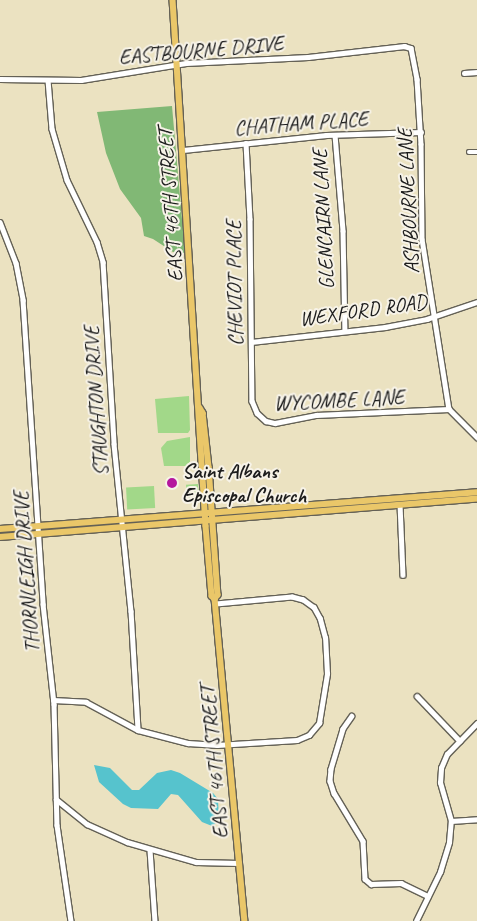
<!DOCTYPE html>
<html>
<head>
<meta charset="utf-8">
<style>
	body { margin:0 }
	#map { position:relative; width:477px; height:921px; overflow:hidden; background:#ebe2c1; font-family:Caveat,sans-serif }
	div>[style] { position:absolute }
	.green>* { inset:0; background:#a2d889; transform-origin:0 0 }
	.forest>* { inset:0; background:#81b875 }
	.water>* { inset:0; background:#56c3cd }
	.roads { filter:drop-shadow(1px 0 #646156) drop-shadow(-1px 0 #646156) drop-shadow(0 1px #646156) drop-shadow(0 -1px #646156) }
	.minor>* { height:4.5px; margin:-2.25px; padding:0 2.25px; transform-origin:2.25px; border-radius:2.25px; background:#fff }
	.major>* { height:5.5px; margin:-2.75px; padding:0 2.75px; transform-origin:2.75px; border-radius:2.75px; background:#eac769 }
	.dots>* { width:14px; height:14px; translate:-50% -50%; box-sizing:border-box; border:2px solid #f7f3e8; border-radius:50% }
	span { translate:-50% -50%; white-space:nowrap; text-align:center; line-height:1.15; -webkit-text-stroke:4px #f7f3e8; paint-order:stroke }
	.street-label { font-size:21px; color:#1c1c1c }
	.poi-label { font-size:21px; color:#1c1c1c; font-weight:700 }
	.left { translate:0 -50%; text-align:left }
</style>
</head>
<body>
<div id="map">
	<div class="green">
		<div style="clip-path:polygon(189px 396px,190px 430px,188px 433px,158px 433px,155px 399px)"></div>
		<div style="clip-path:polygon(190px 437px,190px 462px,186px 466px,164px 466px,161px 448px,167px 441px)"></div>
		<div style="left:198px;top:484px;width:13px;height:12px;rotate:86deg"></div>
		<div style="left:154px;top:486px;width:22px;height:28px;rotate:87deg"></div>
	</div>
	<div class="forest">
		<div style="clip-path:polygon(172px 106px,185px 253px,173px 252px,153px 239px,144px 236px,141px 218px,120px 189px,106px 153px,97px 112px)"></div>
	</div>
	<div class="water">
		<div style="clip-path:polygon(94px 765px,110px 768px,132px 790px,139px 790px,157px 773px,171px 770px,180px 773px,213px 793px,218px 799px,219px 821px,212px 826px,202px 822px,178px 795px,171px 794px,158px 809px,131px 808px,123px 804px,99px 782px)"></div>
	</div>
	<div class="roads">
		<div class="minor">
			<div style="left:464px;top:73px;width:13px;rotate:-4deg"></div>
			<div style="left:0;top:79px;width:81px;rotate:0.7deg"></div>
			<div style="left:81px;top:80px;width:106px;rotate:-9.2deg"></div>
			<div style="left:186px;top:63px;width:122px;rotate:-2.8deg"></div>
			<div style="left:308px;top:57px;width:97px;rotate:-6.5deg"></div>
			<div style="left:404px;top:46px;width:7px;rotate:16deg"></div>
			<div style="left:411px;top:48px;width:32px;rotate:79deg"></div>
			<div style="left:417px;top:79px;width:65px;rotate:86.5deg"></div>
			<div style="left:421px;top:144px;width:95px;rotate:89.4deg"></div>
			<div style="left:422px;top:239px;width:172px;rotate:81deg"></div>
			<div style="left:449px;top:409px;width:40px;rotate:45deg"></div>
			<div style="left:48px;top:80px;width:49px;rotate:85.3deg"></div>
			<div style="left:52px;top:129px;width:53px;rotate:73.6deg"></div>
			<div style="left:67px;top:180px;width:69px;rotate:64.2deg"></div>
			<div style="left:97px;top:242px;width:21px;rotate:73deg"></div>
			<div style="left:103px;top:262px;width:182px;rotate:86.5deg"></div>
			<div style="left:114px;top:444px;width:168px;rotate:84.2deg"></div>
			<div style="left:131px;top:611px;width:119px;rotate:86.6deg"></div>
			<div style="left:335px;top:135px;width:96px;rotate:85.2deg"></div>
			<div style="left:343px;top:231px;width:100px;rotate:88.9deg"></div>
			<div style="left:246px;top:143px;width:76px;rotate:87deg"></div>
			<div style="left:250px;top:219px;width:182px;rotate:89.4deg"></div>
			<div style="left:252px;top:401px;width:13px;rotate:67deg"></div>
			<div style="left:257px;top:413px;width:12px;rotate:42deg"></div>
			<div style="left:266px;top:421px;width:9px;rotate:13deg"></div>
			<div style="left:275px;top:423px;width:42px;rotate:-11deg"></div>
			<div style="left:316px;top:415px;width:133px;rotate:-2.6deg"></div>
			<div style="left:183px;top:150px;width:144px;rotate:-6deg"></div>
			<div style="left:326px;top:135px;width:95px;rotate:-1.8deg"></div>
			<div style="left:469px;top:152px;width:8px"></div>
			<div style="left:0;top:222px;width:44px;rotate:68.7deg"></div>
			<div style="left:16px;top:263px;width:38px;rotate:79deg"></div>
			<div style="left:23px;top:300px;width:305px;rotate:86.2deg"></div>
			<div style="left:43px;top:604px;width:101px;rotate:83.7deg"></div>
			<div style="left:54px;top:704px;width:121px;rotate:88.6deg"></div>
			<div style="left:57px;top:825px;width:97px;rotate:81.7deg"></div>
			<div style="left:251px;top:342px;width:135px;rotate:-6.4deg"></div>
			<div style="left:385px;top:327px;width:43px;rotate:-10.8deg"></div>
			<div style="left:427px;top:319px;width:53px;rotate:-18.8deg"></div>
			<div style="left:400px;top:504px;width:71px;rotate:87.6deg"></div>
			<div style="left:417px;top:696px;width:62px;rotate:46.3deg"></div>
			<div style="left:53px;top:700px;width:33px;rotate:3deg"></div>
			<div style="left:86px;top:702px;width:59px;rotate:28.3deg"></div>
			<div style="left:138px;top:730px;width:52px;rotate:14.6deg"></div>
			<div style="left:188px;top:743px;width:29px;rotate:4deg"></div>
			<div style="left:217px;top:745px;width:80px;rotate:-3.6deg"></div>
			<div style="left:297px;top:740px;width:13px;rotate:-23deg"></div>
			<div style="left:309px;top:735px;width:16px;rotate:-50deg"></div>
			<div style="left:319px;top:723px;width:50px;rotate:-80.7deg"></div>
			<div style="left:327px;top:674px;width:36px;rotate:-93deg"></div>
			<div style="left:325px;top:638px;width:20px;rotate:-105deg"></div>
			<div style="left:320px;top:619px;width:13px;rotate:-119deg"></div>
			<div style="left:314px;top:608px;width:14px;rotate:-144deg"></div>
			<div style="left:303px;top:600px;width:11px;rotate:-165deg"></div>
			<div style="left:292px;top:597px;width:76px;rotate:174.7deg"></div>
			<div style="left:352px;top:716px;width:16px;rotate:125deg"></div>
			<div style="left:343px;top:729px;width:42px;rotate:106.7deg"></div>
			<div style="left:331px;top:769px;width:12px;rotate:95deg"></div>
			<div style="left:330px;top:781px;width:13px;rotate:72deg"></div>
			<div style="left:334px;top:793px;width:56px;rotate:58.9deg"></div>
			<div style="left:363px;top:841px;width:38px;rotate:87deg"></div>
			<div style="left:365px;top:879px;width:8px;rotate:40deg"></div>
			<div style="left:371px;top:884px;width:30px;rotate:-2deg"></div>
			<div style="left:401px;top:883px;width:30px;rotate:26deg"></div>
			<div style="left:56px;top:799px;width:40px;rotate:39deg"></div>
			<div style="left:87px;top:824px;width:44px;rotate:24.2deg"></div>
			<div style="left:127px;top:842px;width:72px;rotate:16.2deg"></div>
			<div style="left:196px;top:862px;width:43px;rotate:1.3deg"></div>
			<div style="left:451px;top:821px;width:26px;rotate:-4deg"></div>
			<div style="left:150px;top:850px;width:71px;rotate:86deg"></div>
			<div style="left:416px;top:921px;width:55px;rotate:-63.9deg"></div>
			<div style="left:440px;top:872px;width:31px;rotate:-73deg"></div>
			<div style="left:449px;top:842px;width:21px;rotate:-85deg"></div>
			<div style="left:451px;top:821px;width:40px;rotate:-106deg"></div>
			<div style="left:440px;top:783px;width:15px;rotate:-86deg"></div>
			<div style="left:441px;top:768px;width:15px;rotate:-67deg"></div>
			<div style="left:447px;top:754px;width:43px;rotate:-45.9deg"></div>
		</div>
		<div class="major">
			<div style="left:173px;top:0;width:527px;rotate:86.41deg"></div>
			<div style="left:206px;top:526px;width:70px;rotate:85.1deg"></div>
			<div style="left:212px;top:596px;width:4px;rotate:45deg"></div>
			<div style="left:215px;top:599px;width:323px;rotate:84.7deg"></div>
			<div style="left:200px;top:408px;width:6px;rotate:59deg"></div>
			<div style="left:203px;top:413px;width:54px;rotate:83.7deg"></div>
			<div style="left:209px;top:467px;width:128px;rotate:86deg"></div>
			<div style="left:218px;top:595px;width:5px;rotate:127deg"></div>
			<div style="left:0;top:529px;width:478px;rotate:-4.4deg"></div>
			<div style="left:0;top:537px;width:479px;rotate:-4.6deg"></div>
		</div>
	</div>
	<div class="dots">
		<div style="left:172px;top:483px;background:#b5179e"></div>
	</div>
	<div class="street-label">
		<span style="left:201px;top:50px;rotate:-5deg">EASTBOURNE DRIVE</span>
		<span style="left:301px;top:123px;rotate:-4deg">CHATHAM PLACE</span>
		<span style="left:408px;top:201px;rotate:-93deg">ASHBOURNE LANE</span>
		<span style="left:170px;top:205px;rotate:-94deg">EAST 46TH STREET</span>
		<span style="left:323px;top:219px;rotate:-93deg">GLENCAIRN LANE</span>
		<span style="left:234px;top:283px;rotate:-91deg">CHEVIOT PLACE</span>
		<span style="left:363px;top:310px;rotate:-8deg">WEXFORD ROAD</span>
		<span style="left:339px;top:400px;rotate:-3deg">WYCOMBE LANE</span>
		<span style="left:96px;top:401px;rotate:-94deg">STAUGHTON DRIVE</span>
		<span style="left:26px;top:572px;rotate:-94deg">THORNLEIGH DRIVE</span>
		<span style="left:214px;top:762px;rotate:-95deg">EAST 46TH STREET</span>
	</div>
	<div class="poi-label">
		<span class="left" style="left:182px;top:483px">Saint Albans<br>Episcopal Church</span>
	</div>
</div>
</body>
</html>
